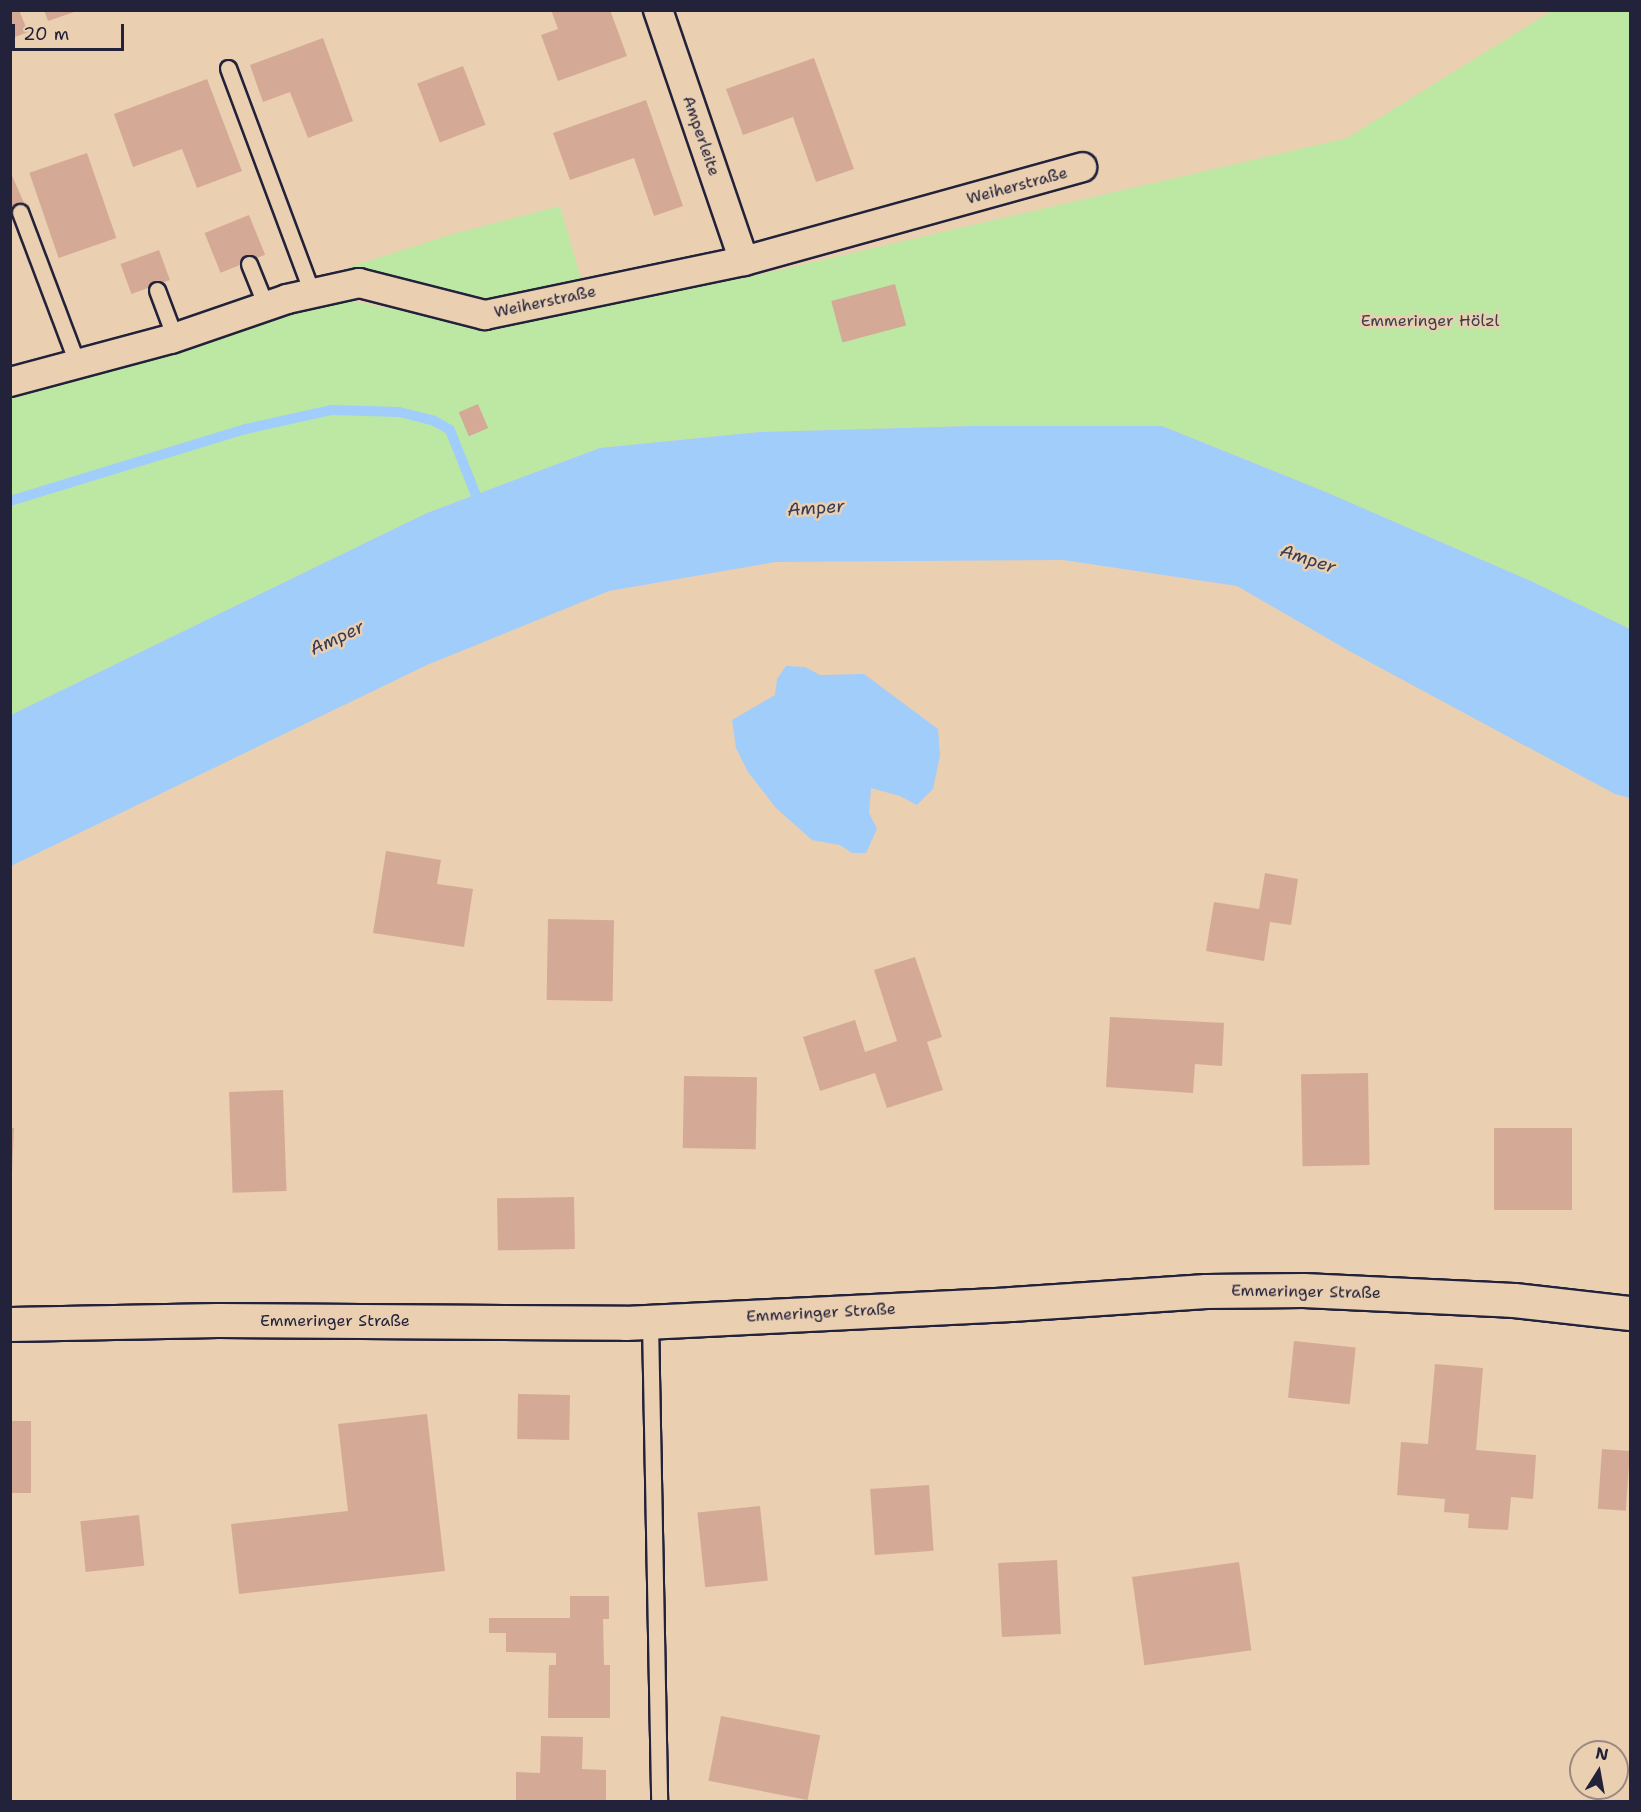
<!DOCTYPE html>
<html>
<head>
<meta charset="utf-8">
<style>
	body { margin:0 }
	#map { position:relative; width:1641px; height:1812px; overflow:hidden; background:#eacfb1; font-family:"Shantell Sans",sans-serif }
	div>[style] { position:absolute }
	.green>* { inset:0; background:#bce8a4 }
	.water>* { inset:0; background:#a1cdfb }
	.stream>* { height:10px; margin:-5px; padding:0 5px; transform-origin:5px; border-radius:5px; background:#a1cdfb }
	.building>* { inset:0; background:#d4aa97; transform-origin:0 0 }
	.roads { filter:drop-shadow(2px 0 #22223b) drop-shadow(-2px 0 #22223b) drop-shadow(0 2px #22223b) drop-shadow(0 -2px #22223b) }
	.lane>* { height:15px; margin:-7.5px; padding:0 7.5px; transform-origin:7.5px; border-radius:7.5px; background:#eacfb1 }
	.street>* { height:28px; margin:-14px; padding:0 14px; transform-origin:14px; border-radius:14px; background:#eacfb1 }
	.secondary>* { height:33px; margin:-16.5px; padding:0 16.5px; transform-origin:16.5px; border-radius:16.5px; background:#eacfb1 }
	span { translate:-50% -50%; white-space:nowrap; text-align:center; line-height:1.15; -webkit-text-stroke:5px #eacfb1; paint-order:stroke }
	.street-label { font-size:16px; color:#22223b }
	.park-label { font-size:16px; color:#39404b }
	.water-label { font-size:18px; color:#353c58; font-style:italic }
	.frame { position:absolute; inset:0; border:12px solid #22223b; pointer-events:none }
	.north { position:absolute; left:1569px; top:1740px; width:60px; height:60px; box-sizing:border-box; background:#eacfb1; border:2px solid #9a8a82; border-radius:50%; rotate:11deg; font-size:16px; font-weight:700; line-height:24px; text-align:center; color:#22223b }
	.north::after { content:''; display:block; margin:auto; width:21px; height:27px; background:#22223b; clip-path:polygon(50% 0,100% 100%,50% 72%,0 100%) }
	.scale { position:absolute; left:12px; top:24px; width:112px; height:27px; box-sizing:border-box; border:3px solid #22223b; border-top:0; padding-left:8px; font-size:18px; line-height:21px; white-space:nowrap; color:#22223b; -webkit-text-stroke:4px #eacfb1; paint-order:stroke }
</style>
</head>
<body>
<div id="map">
	<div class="green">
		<div style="clip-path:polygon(1552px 11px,1630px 11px,1630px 629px,1533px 582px,1321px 490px,1162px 426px,973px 426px,760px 432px,600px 448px,427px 513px,11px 715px,11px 382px,350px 301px,485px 326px,749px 277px,1347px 138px)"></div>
		<div style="clip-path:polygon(560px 206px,583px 286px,491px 299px,346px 268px,453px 234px)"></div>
	</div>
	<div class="water">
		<div style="clip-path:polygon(973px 426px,1162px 426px,1321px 490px,1533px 582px,1630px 629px,1630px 798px,1615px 794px,1351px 652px,1237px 586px,1063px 560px,775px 562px,609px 591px,427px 665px,11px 866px,11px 715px,427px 513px,600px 448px,760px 432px)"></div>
		<div style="clip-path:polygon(786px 666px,805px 667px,820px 675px,864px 674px,938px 729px,940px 756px,933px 789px,917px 805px,900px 796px,871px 788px,869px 813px,877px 829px,866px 853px,852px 853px,840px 845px,812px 840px,776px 808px,748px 772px,736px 748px,732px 720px,775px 695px,777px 679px)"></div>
	</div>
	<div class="stream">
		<div style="left:10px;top:501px;width:247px;rotate:-17deg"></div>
		<div style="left:246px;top:429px;width:88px;rotate:-12.5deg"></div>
		<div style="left:332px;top:410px;width:67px;rotate:1.7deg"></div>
		<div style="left:399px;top:412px;width:36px;rotate:14deg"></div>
		<div style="left:434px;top:421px;width:18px;rotate:29deg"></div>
		<div style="left:450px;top:430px;width:84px;rotate:68.3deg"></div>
	</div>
	<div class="building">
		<div style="clip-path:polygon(10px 10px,19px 10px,28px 32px,10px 39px)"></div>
		<div style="clip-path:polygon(44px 10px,77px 10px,77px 11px,48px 21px)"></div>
		<div style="clip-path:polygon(551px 10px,610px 10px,627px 56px,558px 81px,541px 35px,558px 29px)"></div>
		<div style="clip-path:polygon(323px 38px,353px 121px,308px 138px,290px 92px,263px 102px,250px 65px)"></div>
		<div style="clip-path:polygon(814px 58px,854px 169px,816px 182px,793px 117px,743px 135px,726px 89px)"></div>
		<div style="left:463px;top:66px;width:63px;height:49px;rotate:69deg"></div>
		<div style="clip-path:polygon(207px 79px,242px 171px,197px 188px,182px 149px,133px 167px,114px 114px)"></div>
		<div style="clip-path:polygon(646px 100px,683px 206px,654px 216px,634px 158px,570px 180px,553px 133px)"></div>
		<div style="left:87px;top:153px;width:90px;height:61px;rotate:71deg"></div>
		<div style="clip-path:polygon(10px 171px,24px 203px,10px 208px)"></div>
		<div style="left:249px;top:215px;width:43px;height:48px;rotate:68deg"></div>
		<div style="left:159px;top:250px;width:32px;height:41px;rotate:70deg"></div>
		<div style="left:895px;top:284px;width:43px;height:66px;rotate:75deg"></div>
		<div style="left:478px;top:404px;width:26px;height:21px;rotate:67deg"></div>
		<div style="clip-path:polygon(386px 851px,441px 860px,437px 884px,473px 889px,464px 947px,373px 933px)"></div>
		<div style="clip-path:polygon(1265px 873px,1298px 879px,1291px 925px,1270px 922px,1264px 961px,1206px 951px,1214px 902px,1259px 909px)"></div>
		<div style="left:548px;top:919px;width:66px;height:81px;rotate:1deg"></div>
		<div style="clip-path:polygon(915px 957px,942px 1037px,927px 1042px,943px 1090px,887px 1108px,875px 1073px,820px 1091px,803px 1037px,855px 1020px,865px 1052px,897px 1041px,874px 970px)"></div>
		<div style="clip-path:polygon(1110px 1017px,1224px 1023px,1222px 1066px,1195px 1064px,1193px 1093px,1106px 1087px)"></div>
		<div style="left:1368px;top:1073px;width:92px;height:67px;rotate:89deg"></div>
		<div style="left:684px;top:1076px;width:73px;height:72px;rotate:1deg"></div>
		<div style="left:283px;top:1090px;width:101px;height:54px;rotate:88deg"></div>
		<div style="clip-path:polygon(10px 1128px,14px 1128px,12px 1173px,10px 1173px)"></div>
		<div style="left:1494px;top:1128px;width:78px;height:82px"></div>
		<div style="left:574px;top:1197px;width:52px;height:77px;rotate:89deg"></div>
		<div style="left:1294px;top:1341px;width:62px;height:57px;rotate:6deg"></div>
		<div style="clip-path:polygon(1435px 1364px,1483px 1368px,1476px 1450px,1536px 1455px,1533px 1499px,1511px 1497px,1508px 1530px,1468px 1528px,1469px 1514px,1444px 1512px,1445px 1499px,1397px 1495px,1401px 1442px,1428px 1444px)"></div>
		<div style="left:518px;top:1394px;width:52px;height:45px;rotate:1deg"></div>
		<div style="clip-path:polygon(427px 1414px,445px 1571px,239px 1594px,231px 1524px,348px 1511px,338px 1424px)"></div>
		<div style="left:10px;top:1421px;width:21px;height:72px"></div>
		<div style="left:1602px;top:1449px;width:28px;height:60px;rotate:4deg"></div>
		<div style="left:929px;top:1485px;width:66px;height:59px;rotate:86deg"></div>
		<div style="left:760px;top:1506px;width:75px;height:63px;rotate:84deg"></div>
		<div style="left:139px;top:1515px;width:51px;height:59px;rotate:84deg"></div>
		<div style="left:1057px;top:1560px;width:74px;height:59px;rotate:87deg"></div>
		<div style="left:1239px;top:1562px;width:89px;height:108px;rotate:82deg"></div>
		<div style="clip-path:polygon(570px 1596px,609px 1596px,609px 1619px,603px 1619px,604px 1665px,610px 1665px,610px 1718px,548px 1718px,549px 1665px,556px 1665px,556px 1653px,506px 1652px,506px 1633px,489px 1633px,489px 1618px,570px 1618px)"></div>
		<div style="left:721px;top:1716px;width:101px;height:66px;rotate:11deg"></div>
		<div style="clip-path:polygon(541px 1736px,583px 1737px,582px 1769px,606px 1770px,606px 1802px,516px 1802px,516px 1772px,540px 1773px)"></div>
	</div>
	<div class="roads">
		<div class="lane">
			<div style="left:228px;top:68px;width:240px;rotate:69.5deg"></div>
			<div style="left:20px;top:212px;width:161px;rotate:69.3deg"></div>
			<div style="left:249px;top:264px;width:45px;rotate:68deg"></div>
			<div style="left:157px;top:290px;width:51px;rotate:69.4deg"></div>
			<div style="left:650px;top:1322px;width:480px;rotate:88.9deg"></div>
		</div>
		<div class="street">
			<div style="left:658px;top:10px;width:265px;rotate:71.1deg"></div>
			<div style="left:10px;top:382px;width:167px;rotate:-15deg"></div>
			<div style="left:171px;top:339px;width:123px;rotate:-19deg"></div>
			<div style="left:287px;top:299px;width:74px;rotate:-12.5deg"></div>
			<div style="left:359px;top:283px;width:130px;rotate:14.3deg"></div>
			<div style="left:485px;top:315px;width:265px;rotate:-11.8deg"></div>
			<div style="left:744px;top:261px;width:351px;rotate:-15.5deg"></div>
		</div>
		<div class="secondary">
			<div style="left:10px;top:1324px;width:208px;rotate:-1.1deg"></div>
			<div style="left:218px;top:1320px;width:407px;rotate:0.4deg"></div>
			<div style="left:625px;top:1323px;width:386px;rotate:-2.8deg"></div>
			<div style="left:1011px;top:1304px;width:195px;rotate:-3.8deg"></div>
			<div style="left:1206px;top:1291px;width:97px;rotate:-0.6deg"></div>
			<div style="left:1303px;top:1290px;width:211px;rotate:2.7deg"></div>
			<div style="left:1514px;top:1300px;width:117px;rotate:6.4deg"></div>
		</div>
	</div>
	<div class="street-label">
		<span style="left:701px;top:136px;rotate:71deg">Amperleite</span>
		<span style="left:1017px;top:186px;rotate:-15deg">Weiherstraße</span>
		<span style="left:545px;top:302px;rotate:-12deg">Weiherstraße</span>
		<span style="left:1306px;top:1292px;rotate:1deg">Emmeringer Straße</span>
		<span style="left:821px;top:1313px;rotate:-3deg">Emmeringer Straße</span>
		<span style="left:335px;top:1321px">Emmeringer Straße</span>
	</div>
	<div class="park-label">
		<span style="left:1430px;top:321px">Emmeringer Hölzl</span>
	</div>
	<div class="water-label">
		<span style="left:816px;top:508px;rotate:-4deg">Amper</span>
		<span style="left:1308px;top:559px;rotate:18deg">Amper</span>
		<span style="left:337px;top:638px;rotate:-25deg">Amper</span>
	</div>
	<div class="frame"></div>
	<div class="north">N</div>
	<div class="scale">20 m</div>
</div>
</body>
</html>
